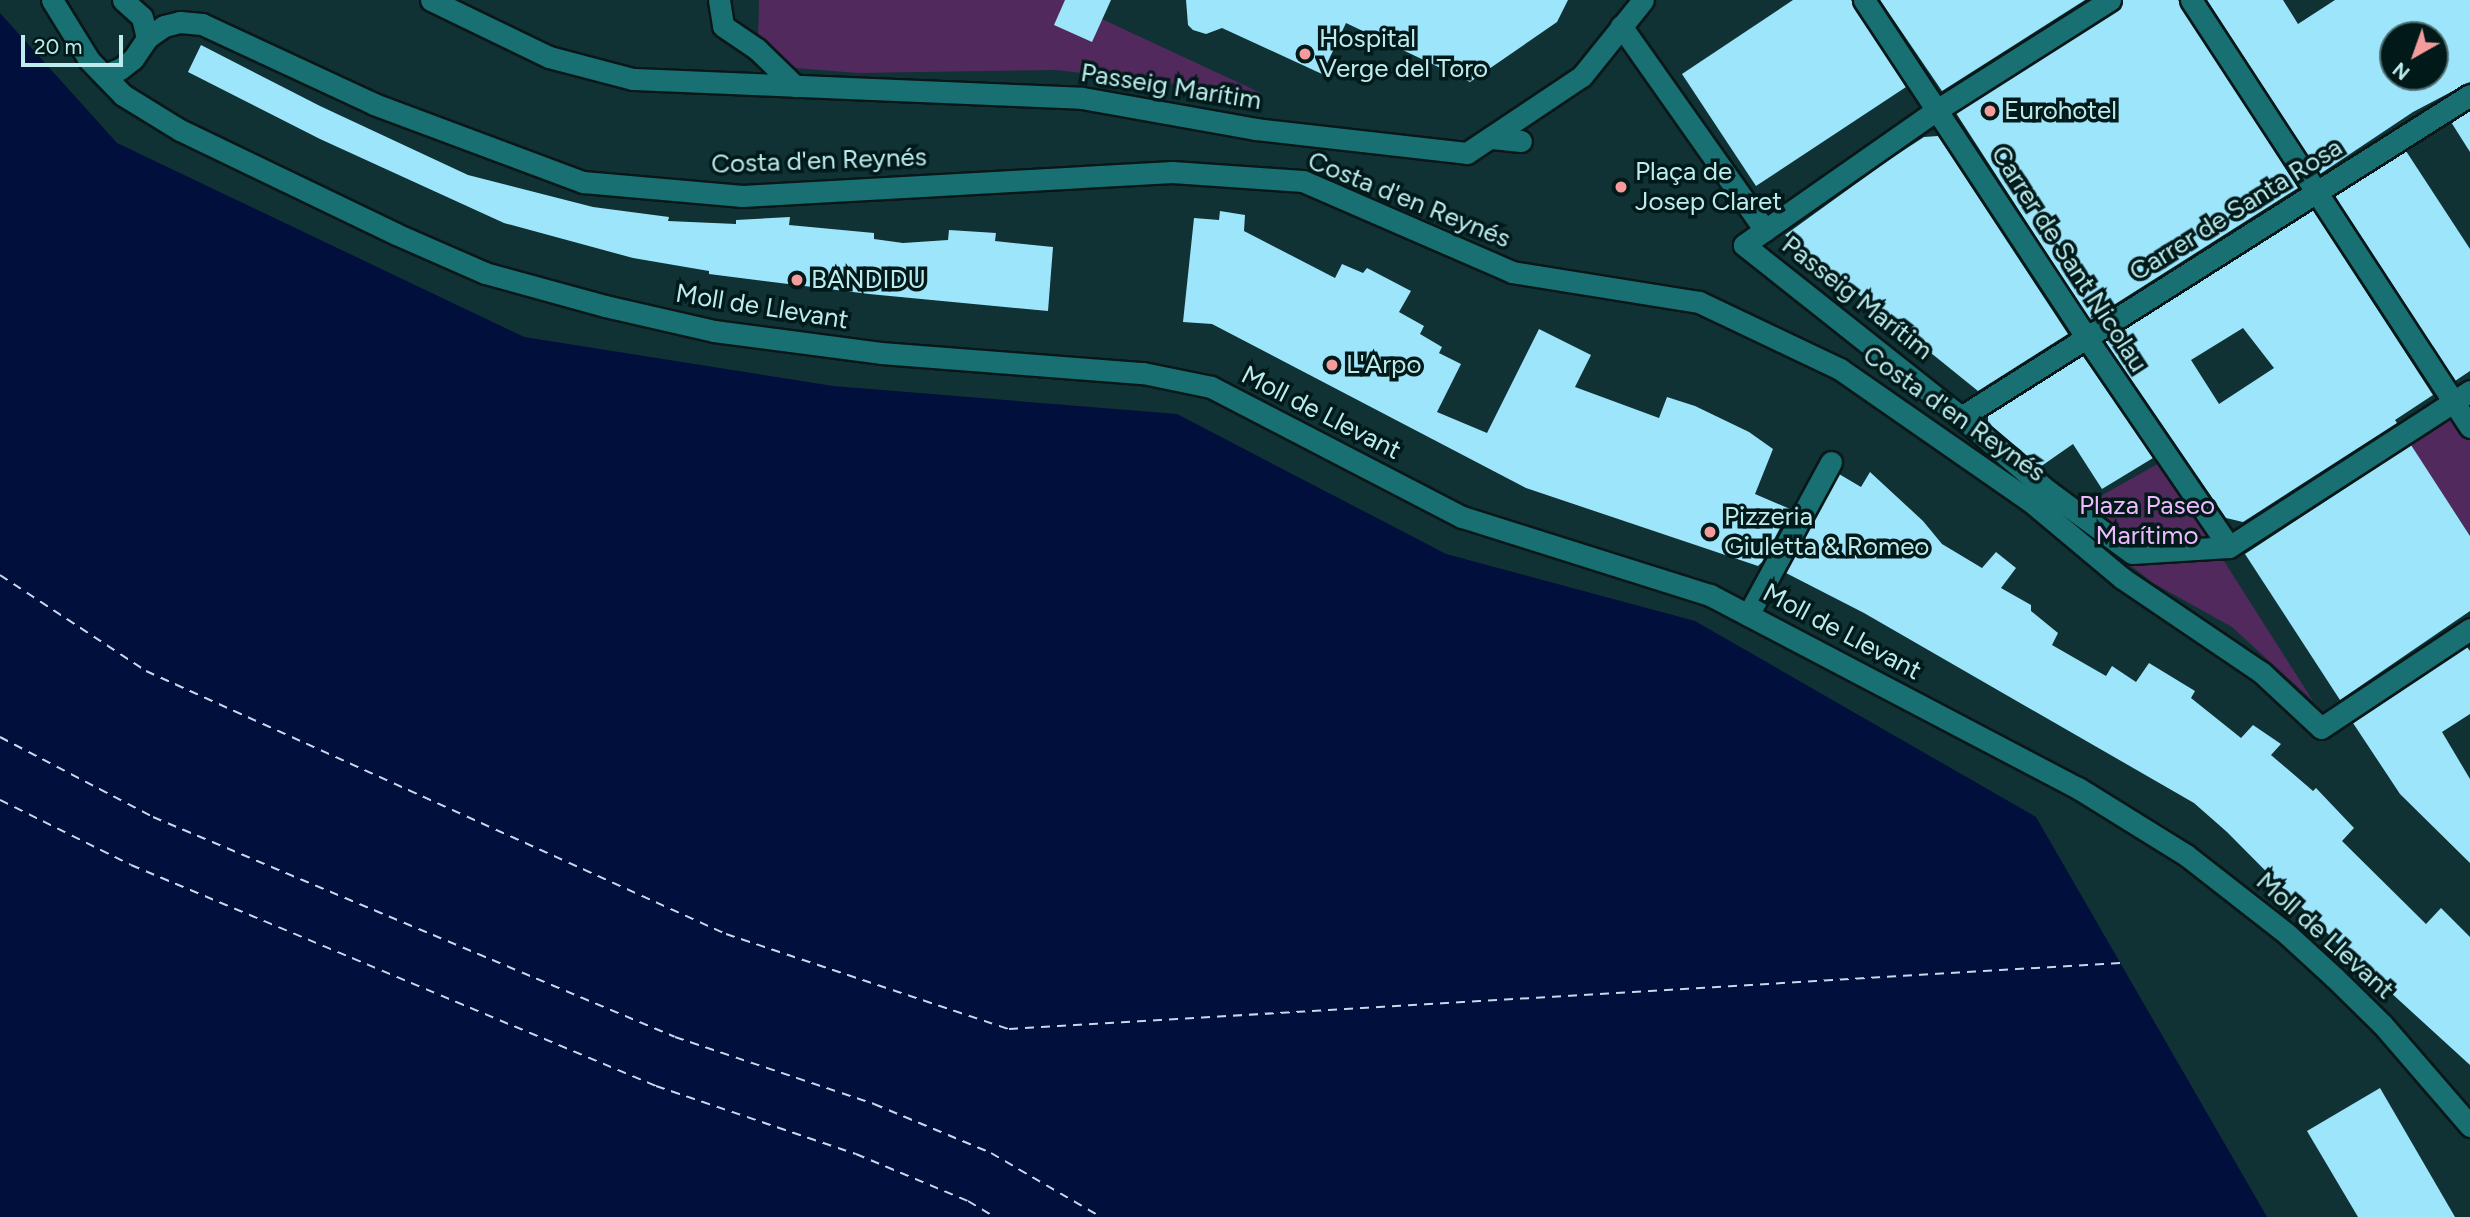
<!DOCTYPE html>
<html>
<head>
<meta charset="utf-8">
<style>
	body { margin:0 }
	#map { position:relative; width:2470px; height:1217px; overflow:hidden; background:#103234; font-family:Figtree,sans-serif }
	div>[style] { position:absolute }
	.green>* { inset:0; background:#51295c }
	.water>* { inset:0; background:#000f3c }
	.ferry>* { height:2px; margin-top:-1px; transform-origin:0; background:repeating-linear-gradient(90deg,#c7d7ee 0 9px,transparent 0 16px) }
	.building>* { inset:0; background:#9de5fb }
	.roads { filter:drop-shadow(2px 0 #091718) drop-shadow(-2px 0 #091718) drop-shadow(0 2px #091718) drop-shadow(0 -2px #091718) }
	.minor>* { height:21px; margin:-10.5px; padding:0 10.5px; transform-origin:10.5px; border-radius:10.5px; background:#187073 }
	.dots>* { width:19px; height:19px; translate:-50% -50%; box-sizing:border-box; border:4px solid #02191a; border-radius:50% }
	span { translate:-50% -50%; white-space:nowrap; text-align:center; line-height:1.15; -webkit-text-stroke:7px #02191a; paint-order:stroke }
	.poi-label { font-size:26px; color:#bceced }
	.left { translate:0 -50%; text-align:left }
	.street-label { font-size:26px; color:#bceced }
	.park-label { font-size:26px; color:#efb9fe }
	.north { position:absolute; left:2379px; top:21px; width:70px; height:70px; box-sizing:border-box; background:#02191a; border:2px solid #4c6d6e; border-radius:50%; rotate:220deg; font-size:19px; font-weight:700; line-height:28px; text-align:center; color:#bceced }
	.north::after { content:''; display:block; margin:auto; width:24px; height:32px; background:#f59b9c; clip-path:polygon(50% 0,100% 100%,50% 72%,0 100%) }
	.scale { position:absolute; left:21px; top:35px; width:102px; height:32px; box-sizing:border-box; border:4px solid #bceced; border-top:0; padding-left:9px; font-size:21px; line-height:24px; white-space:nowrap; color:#bceced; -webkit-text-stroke:5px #02191a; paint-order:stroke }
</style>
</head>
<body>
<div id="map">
	<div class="green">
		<div style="clip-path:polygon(759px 0,1068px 0,1074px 6px,1263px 94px,1056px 70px,857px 73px,796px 68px,758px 40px)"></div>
		<div style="clip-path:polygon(2447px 406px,2470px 441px,2470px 535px,2406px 439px,2447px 421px)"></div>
		<div style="clip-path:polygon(2161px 462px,2313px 701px,2232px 627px,2153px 583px,2067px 515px)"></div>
	</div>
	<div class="water">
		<div style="clip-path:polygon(0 13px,117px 143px,524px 337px,833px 386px,1177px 414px,1446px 554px,1695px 621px,2036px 817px,2267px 1217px,0 1217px)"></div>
	</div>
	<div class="ferry">
		<div style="left:0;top:575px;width:175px;rotate:33.3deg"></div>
		<div style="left:146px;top:671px;width:637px;rotate:24.39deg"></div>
		<div style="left:726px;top:934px;width:299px;rotate:18.6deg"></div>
		<div style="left:1009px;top:1029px;width:1113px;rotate:-3.4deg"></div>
		<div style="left:0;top:737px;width:173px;rotate:27.6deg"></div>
		<div style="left:153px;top:817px;width:566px;rotate:22.85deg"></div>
		<div style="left:675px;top:1037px;width:210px;rotate:18.6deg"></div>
		<div style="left:874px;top:1104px;width:127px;rotate:22.7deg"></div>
		<div style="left:991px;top:1153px;width:127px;rotate:30.2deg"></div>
		<div style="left:0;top:800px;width:146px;rotate:26.4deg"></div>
		<div style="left:131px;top:865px;width:570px;rotate:22.83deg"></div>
		<div style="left:656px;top:1086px;width:211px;rotate:18.8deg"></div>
		<div style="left:856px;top:1154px;width:121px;rotate:22.8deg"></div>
		<div style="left:968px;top:1201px;width:31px;rotate:31deg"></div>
	</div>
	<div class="building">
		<div style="clip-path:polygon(1065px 0,1111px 0,1092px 42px,1054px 25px)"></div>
		<div style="clip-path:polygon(1186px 0,1568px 0,1557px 22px,1470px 82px,1346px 23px,1322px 74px,1222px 28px,1206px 34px,1193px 30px,1188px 25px)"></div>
		<div style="clip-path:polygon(1793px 0,1851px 0,1906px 87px,1756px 186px,1682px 74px)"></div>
		<div style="clip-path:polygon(1880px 0,2085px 0,1942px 91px)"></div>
		<div style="clip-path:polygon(2123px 0,2178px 0,2298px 188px,2090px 320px,1956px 113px,2117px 11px)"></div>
		<div style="clip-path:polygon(evenodd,2207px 0,2283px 0,2298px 24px,2335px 0,2470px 0,2470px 82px,2413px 112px,2320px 174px,2207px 0,2393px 35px,2435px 35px,2435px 77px,2393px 77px,2393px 35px)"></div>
		<div style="clip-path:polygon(201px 45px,320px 106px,468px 175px,593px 207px,669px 217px,668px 221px,736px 224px,736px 220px,790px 217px,789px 225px,874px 233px,874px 239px,903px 243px,948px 240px,949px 230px,996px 233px,995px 241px,1053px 247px,1048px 311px,869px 294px,709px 274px,709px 271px,633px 258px,504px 223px,320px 139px,188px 72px)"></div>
		<div style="clip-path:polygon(2470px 111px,2470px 152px,2451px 122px)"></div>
		<div style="clip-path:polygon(1938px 136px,2068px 334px,1978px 391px,1785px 235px,1890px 159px,1924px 137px)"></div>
		<div style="clip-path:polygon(2406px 151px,2470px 249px,2470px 371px,2455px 381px,2335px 196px)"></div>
		<div style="clip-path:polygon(evenodd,2313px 210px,2433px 395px,2395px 420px,2397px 423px,2243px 522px,2226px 518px,2105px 341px,2313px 210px,2243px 328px,2274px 368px,2219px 404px,2191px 360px,2243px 328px)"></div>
		<div style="clip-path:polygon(1220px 211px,1245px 215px,1244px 231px,1335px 278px,1342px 264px,1363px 273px,1367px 268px,1411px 291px,1399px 312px,1424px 326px,1420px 334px,1442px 347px,1439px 353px,1461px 364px,1437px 412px,1487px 433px,1539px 329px,1591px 355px,1575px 387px,1659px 418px,1667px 397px,1695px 406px,1749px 432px,1773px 449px,1755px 494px,1790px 509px,1762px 562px,1758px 566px,1526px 488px,1212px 324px,1183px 322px,1194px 218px,1219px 220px)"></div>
		<div style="clip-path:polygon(2083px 356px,2153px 458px,2102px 489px,2073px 444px,2040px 467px,1988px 423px,1988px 415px)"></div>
		<div style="clip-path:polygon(2411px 445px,2470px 536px,2470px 611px,2340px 700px,2245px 554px)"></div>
		<div style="clip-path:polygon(1870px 472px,1923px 521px,1942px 544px,1982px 568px,1996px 552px,2016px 568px,2001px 588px,2031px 605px,2031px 611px,2058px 633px,2052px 645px,2106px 676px,2112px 666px,2136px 682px,2149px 663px,2195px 691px,2191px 698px,2241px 738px,2253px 725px,2281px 744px,2271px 755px,2313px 791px,2316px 788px,2354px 828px,2342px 841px,2426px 924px,2441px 908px,2470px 937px,2470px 1065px,2343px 949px,2227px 832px,2194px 803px,1864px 613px,1786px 573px,1839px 474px,1861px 487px)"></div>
		<div style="clip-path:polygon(2467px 647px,2470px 651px,2470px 714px,2442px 732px,2470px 779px,2470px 863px,2400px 794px,2353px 723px)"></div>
		<div style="clip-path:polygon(2380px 1088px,2455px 1217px,2358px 1217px,2307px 1131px)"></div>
	</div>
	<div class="roads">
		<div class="minor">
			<div style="left:52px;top:0;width:70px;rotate:58.3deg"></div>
			<div style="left:89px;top:60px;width:49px;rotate:45.8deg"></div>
			<div style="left:123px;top:95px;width:67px;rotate:31.6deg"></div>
			<div style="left:180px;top:130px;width:240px;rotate:25.7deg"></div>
			<div style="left:396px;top:234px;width:97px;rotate:23.7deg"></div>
			<div style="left:485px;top:273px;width:124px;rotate:15.4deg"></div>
			<div style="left:605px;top:306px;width:112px;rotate:12.9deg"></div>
			<div style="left:714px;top:331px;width:168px;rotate:7.5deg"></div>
			<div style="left:881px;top:353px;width:263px;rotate:4.4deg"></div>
			<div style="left:1143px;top:373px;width:69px;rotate:11.6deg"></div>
			<div style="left:1211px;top:387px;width:283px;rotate:27.4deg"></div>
			<div style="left:1462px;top:517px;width:260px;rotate:17.5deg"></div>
			<div style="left:1710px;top:595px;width:416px;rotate:27.7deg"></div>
			<div style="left:2078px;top:788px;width:127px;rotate:31.8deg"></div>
			<div style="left:2186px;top:855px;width:128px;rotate:38deg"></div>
			<div style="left:2287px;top:934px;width:64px;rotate:42.5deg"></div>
			<div style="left:2334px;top:977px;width:67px;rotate:44.4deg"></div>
			<div style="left:2382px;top:1024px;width:135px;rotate:49.2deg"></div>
			<div style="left:123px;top:0;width:25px;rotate:42deg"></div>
			<div style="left:142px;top:17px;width:22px;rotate:77deg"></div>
			<div style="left:431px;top:0;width:131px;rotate:25.8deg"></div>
			<div style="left:549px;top:57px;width:87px;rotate:14.7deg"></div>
			<div style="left:633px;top:79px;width:449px;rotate:2.4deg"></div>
			<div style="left:1082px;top:98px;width:177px;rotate:10.1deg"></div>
			<div style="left:1256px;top:129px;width:212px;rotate:6.5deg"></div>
			<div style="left:1467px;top:153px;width:138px;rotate:-33.8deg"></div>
			<div style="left:1582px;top:76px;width:97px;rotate:-51.2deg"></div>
			<div style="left:719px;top:0;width:26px;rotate:81deg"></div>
			<div style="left:723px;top:26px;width:41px;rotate:34.1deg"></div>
			<div style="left:757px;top:49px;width:53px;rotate:44.2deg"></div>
			<div style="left:1864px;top:0;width:404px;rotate:56.6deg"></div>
			<div style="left:2086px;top:337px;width:254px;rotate:55.7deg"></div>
			<div style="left:2110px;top:0;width:204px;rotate:147.6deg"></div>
			<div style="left:1938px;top:109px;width:237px;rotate:145deg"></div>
			<div style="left:1744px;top:245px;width:277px;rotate:38.4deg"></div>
			<div style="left:1961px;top:417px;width:114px;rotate:40.4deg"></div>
			<div style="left:2048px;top:491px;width:104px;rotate:36.4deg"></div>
			<div style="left:2132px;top:553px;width:97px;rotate:-3.5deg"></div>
			<div style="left:2229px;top:547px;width:287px;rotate:-32.9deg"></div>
			<div style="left:2191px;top:0;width:510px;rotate:56.84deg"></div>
			<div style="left:1621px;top:26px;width:250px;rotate:54.8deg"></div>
			<div style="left:104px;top:75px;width:17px;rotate:-21deg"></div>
			<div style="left:120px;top:69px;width:16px;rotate:-38deg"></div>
			<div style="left:133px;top:59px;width:25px;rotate:-56deg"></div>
			<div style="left:147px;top:38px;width:21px;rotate:-35deg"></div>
			<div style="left:164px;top:26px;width:16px;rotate:-14deg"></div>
			<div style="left:180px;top:22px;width:22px;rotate:5deg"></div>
			<div style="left:202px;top:24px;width:190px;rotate:24.9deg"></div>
			<div style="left:374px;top:104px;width:223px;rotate:20.5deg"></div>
			<div style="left:583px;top:182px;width:160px;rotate:5deg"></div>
			<div style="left:742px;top:196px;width:431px;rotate:-3.2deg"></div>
			<div style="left:1172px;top:172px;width:131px;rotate:3.9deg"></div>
			<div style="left:1303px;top:181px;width:228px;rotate:23.5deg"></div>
			<div style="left:1512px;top:272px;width:189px;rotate:9.1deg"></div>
			<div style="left:1699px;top:302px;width:156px;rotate:25.4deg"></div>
			<div style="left:1840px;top:369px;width:231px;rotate:34.8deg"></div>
			<div style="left:2030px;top:501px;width:120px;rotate:39.9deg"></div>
			<div style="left:2122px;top:578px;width:168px;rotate:34.1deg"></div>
			<div style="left:2261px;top:672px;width:82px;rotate:43deg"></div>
			<div style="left:1492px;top:138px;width:29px;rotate:6deg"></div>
			<div style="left:1961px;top:417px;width:602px;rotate:-32.32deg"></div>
			<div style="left:1748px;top:615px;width:174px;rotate:-61.5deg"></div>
			<div style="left:2321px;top:728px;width:179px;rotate:-33.6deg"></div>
		</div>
	</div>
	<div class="dots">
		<div style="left:1305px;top:54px;background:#f59b9c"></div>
		<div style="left:1990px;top:111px;background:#f59b9c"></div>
		<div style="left:1621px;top:187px;background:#f59b9c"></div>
		<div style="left:797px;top:280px;background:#f59b9c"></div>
		<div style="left:1332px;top:365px;background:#f59b9c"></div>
		<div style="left:1710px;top:532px;background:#f59b9c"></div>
	</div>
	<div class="poi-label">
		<span class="left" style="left:1319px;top:54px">Hospital<br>Verge del Toro</span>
		<span class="left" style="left:2004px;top:111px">Eurohotel</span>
		<span class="left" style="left:1635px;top:187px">Plaça de<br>Josep Claret</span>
		<span class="left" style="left:811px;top:280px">BANDIDU</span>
		<span class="left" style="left:1346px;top:365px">L'Arpo</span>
		<span class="left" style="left:1724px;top:532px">Pizzeria<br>Giuletta &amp; Romeo</span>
	</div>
	<div class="street-label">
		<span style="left:1171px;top:87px;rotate:9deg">Passeig Marítim</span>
		<span style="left:819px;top:161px;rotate:-2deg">Costa d'en Reynés</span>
		<span style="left:1409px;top:200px;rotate:22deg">Costa d'en Reynés</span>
		<span style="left:2236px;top:210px;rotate:-32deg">Carrer de Santa Rosa</span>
		<span style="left:2069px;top:259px;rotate:57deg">Carrer de Sant Nicolau</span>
		<span style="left:1857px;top:298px;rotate:38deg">Passeig Marítim</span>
		<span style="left:762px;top:307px;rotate:9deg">Moll de Llevant</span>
		<span style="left:1321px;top:413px;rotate:27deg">Moll de Llevant</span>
		<span style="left:1954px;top:414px;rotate:35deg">Costa d'en Reynés</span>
		<span style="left:1842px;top:632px;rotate:28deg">Moll de Llevant</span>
		<span style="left:2325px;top:936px;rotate:42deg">Moll de Llevant</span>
	</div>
	<div class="park-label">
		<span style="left:2147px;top:521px">Plaza Paseo<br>Marítimo</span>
	</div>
	<div class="north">N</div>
	<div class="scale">20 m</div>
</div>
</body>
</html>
